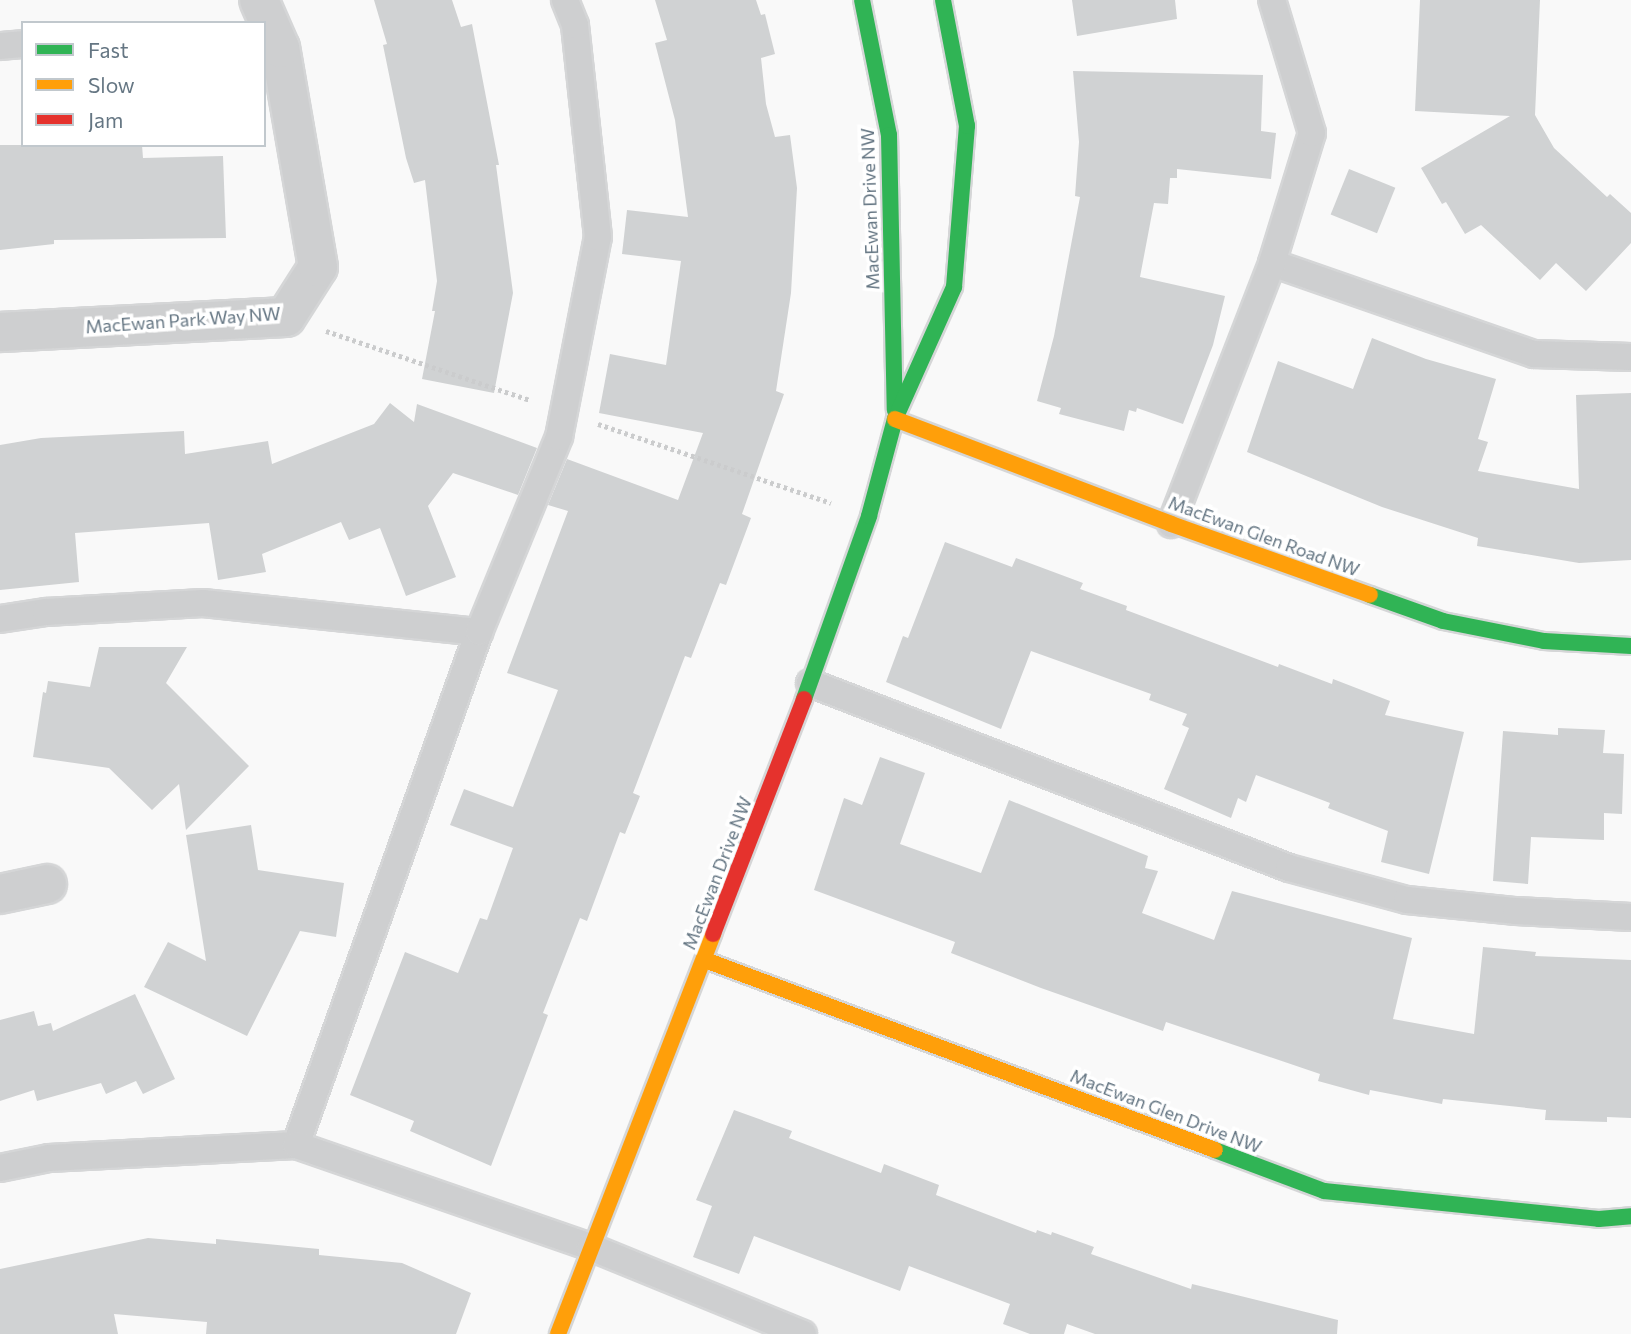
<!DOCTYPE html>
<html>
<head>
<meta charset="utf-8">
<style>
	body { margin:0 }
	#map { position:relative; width:1631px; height:1334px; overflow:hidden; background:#f9f9f9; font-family:Commissioner,sans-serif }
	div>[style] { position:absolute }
	.building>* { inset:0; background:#d0d2d3; transform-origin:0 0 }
	.path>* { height:4.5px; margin-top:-2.25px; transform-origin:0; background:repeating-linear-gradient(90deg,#cbcccd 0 3.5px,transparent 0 7px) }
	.roads { filter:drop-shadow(2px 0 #d5d6d7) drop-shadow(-2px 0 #d5d6d7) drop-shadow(0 2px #d5d6d7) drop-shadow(0 -2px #d5d6d7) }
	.lane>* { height:26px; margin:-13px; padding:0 13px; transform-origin:13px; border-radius:13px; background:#cecfd0 }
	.street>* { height:38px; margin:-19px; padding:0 19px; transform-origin:19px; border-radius:19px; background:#cecfd0 }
	.fast>* { height:16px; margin:-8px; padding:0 8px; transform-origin:8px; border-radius:8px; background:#30b455 }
	.slow>* { height:16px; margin:-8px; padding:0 8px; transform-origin:8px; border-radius:8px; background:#ff9f0a }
	.jam>* { height:16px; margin:-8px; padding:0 8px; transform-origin:8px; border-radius:8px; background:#e5322d }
	span { translate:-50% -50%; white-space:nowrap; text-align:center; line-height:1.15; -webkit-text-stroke:7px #fff; paint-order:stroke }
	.street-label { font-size:18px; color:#657683 }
	.legend { position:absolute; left:21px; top:21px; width:245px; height:126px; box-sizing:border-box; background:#fff; border:2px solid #c1c8cd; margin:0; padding:9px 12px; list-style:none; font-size:21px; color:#657683 }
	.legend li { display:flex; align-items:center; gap:14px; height:35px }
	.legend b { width:35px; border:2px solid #c1c8cd }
</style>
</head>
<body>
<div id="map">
	<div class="building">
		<div style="clip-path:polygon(374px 0,452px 0,461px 27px,472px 24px,499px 165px,496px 165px,513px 293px,494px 393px,422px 379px,435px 311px,432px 311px,437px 281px,425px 180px,414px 183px,406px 158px,383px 45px,387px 44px)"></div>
		<div style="clip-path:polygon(655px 0,756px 0,761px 15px,765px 14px,775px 54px,761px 58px,766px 104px,775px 137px,790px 135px,797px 188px,791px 293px,776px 391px,784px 394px,742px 514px,751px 518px,726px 585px,720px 583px,691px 658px,685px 656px,633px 793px,640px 796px,625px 834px,620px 832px,587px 921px,580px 918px,543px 1013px,548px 1015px,491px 1166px,410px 1131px,414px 1121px,350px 1095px,405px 952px,458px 973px,480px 918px,487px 920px,513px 848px,450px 825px,464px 789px,513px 807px,558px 690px,507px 673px,568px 511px,548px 505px,567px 459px,678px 500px,703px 433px,599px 413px,610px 354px,666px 365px,681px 261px,622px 254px,627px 210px,688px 217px,675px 120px,655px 43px,667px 40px)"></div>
		<div style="clip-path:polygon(1072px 0,1175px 0,1177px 19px,1077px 36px)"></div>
		<div style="clip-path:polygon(1420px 0,1540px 0,1535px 115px,1554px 148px,1607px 197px,1610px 194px,1631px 213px,1631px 243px,1586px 291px,1556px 263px,1540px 280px,1481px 225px,1465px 234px,1446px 202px,1442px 204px,1421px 168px,1510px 116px,1415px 111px)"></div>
		<div style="clip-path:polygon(1073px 71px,1263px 75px,1261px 131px,1276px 133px,1271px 179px,1177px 169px,1177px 178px,1170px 178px,1168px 204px,1154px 203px,1140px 277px,1225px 296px,1213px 345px,1183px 424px,1137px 408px,1136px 412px,1129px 410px,1124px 431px,1059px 414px,1061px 408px,1037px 401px,1054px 336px,1080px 197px,1075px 196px,1079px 142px)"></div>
		<div style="clip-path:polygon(0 145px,142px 145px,143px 158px,223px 156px,226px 238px,54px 240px,54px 244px,0 250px)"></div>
		<div style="left:1349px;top:169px;width:50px;height:49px;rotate:22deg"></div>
		<div style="clip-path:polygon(1372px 338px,1426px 359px,1496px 379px,1478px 439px,1488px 442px,1478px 471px,1579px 489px,1576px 395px,1631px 393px,1631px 560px,1579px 563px,1477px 546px,1478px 538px,1382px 507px,1247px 452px,1278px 361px,1353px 389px)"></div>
		<div style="clip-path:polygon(390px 403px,414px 422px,417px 404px,537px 448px,518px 495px,453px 473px,428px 506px,456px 577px,406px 596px,380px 528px,349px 540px,341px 522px,262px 554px,266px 572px,218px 580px,209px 523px,75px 533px,79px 582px,0 590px,0 445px,41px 438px,184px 431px,185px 454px,268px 441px,272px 464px,374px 424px)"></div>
		<div style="clip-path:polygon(945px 542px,1012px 567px,1016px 558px,1083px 583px,1080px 589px,1127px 606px,1126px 610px,1278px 667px,1279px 664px,1332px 684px,1333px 679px,1390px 701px,1385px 715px,1464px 732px,1429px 874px,1381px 862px,1388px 831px,1328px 808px,1330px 803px,1256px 775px,1246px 802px,1238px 798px,1231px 818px,1164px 789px,1189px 728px,1182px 725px,1187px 714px,1149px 700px,1151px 694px,1031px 651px,1001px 729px,886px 682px,903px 636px,908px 638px)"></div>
		<div style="clip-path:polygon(99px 647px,187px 647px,166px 683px,249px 766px,186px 830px,179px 784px,152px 810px,109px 768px,33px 757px,43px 692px,46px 693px,48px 681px,90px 687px)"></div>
		<div style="clip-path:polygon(1558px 728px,1605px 730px,1603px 753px,1624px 754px,1622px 814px,1604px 813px,1604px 840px,1531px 837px,1528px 884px,1493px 881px,1503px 731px,1558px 735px)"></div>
		<div style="clip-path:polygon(880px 757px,925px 773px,900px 844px,981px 873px,1009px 800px,1148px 856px,1145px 868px,1158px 871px,1142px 913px,1214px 940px,1232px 891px,1412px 938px,1393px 1019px,1474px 1034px,1483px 947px,1536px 952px,1535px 956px,1631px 960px,1631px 1118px,1607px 1117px,1607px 1122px,1545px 1120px,1546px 1110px,1443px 1099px,1442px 1104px,1370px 1090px,1369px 1095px,1318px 1081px,1320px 1074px,1166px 1022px,1163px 1031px,1041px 988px,951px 953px,955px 942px,814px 890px,844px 798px,862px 805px)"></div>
		<div style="clip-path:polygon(251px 825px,258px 870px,344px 883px,336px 937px,300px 931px,247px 1036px,144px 987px,168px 942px,206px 961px,186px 835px)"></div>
		<div style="clip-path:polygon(135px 994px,175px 1079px,143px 1094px,136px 1081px,106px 1094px,101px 1083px,37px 1101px,34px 1090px,0 1101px,0 1020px,34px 1011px,38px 1026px,51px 1023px,53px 1031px)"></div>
		<div style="clip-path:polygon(734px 1110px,792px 1131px,789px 1138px,881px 1173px,884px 1164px,939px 1185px,936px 1195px,1036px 1233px,1037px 1230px,1051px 1235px,1052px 1232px,1094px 1247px,1091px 1254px,1191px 1289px,1192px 1284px,1338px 1320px,1337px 1334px,1095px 1334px,1067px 1324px,1064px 1334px,1030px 1334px,1003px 1324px,1010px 1304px,909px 1266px,900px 1291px,754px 1236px,739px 1274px,693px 1257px,712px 1206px,696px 1200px)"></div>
		<div style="clip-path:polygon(148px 1238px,216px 1244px,216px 1239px,319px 1249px,319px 1255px,402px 1263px,471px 1293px,456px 1334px,206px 1334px,207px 1322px,114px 1314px,118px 1334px,0 1334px,0 1269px)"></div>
	</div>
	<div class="path">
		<div style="left:326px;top:331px;width:215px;rotate:18.7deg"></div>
		<div style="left:598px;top:424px;width:246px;rotate:18.7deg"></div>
	</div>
	<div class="roads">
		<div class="lane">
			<div style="left:0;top:46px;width:23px;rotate:-5deg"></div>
			<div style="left:1272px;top:263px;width:277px;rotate:19.2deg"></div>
			<div style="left:1534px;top:354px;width:97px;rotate:1.8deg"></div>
			<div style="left:1171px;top:524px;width:280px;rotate:-68.8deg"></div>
			<div style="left:1272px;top:263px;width:136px;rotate:-72.9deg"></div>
			<div style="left:1312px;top:133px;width:139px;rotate:-106.7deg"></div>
			<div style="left:0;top:619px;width:47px;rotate:-8.7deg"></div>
			<div style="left:46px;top:612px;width:157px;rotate:-3.3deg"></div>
			<div style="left:203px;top:603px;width:278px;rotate:6deg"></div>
			<div style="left:810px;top:683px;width:513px;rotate:21.12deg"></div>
			<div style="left:1289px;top:868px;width:122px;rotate:15.2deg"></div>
			<div style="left:1407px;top:900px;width:110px;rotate:5.8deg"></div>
			<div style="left:1516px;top:911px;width:115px;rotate:3deg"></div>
			<div style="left:296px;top:1145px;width:545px;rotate:-70.37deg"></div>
			<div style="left:479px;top:632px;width:211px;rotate:-67.7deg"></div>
			<div style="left:559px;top:437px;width:204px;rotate:-79deg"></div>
			<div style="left:598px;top:237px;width:213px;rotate:-96.2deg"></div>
			<div style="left:575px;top:25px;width:27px;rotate:-112deg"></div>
			<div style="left:0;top:1168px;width:50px;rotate:-11.5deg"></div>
			<div style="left:49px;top:1158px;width:247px;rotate:-3deg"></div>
			<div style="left:296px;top:1145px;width:311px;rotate:19.1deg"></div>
			<div style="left:590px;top:1247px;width:230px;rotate:22.2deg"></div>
		</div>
		<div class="street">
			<div style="left:0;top:332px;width:286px;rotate:-3deg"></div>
			<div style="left:286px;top:317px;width:59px;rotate:-57.4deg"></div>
			<div style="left:318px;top:267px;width:222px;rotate:-99.8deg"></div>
			<div style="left:280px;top:48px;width:52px;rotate:-113.6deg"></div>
			<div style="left:0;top:894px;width:48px;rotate:-12deg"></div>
		</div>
		<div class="fast">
			<div style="left:862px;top:0;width:138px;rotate:78.7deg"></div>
			<div style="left:889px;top:135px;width:275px;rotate:88.8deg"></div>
			<div style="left:1370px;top:595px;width:77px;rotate:19.6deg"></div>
			<div style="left:1443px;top:621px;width:103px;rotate:11.2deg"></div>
			<div style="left:1544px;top:641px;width:87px;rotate:3.3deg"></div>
			<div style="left:804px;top:699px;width:194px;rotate:-70.4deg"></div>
			<div style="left:869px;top:516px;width:100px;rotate:-75deg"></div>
			<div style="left:895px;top:419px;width:145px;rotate:-65.9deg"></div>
			<div style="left:954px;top:287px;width:162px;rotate:-85.4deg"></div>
			<div style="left:967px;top:126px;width:128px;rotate:-100.8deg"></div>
			<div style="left:1215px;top:1150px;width:116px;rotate:20.6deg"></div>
			<div style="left:1324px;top:1191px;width:276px;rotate:5.8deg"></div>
			<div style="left:1599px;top:1219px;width:32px;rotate:-5deg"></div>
		</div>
		<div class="slow">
			<div style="left:895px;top:419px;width:295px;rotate:20.8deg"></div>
			<div style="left:1171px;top:524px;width:211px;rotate:19.6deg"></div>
			<div style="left:705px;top:960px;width:544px;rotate:20.43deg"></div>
			<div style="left:558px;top:1334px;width:429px;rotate:-68.8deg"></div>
		</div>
		<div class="jam">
			<div style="left:713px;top:934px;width:252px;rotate:-68.8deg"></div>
		</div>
	</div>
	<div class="street-label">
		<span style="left:870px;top:209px;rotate:-92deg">MacEwan Drive NW</span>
		<span style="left:183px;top:320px;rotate:-4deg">MacEwan Park Way NW</span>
		<span style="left:1264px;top:536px;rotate:20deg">MacEwan Glen Road NW</span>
		<span style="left:717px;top:873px;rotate:-69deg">MacEwan Drive NW</span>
		<span style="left:1166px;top:1111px;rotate:21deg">MacEwan Glen Drive NW</span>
	</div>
	<ul class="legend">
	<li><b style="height:9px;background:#30b455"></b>Fast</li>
	<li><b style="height:9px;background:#ff9f0a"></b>Slow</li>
	<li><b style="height:9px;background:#e5322d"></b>Jam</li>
	</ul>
</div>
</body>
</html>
